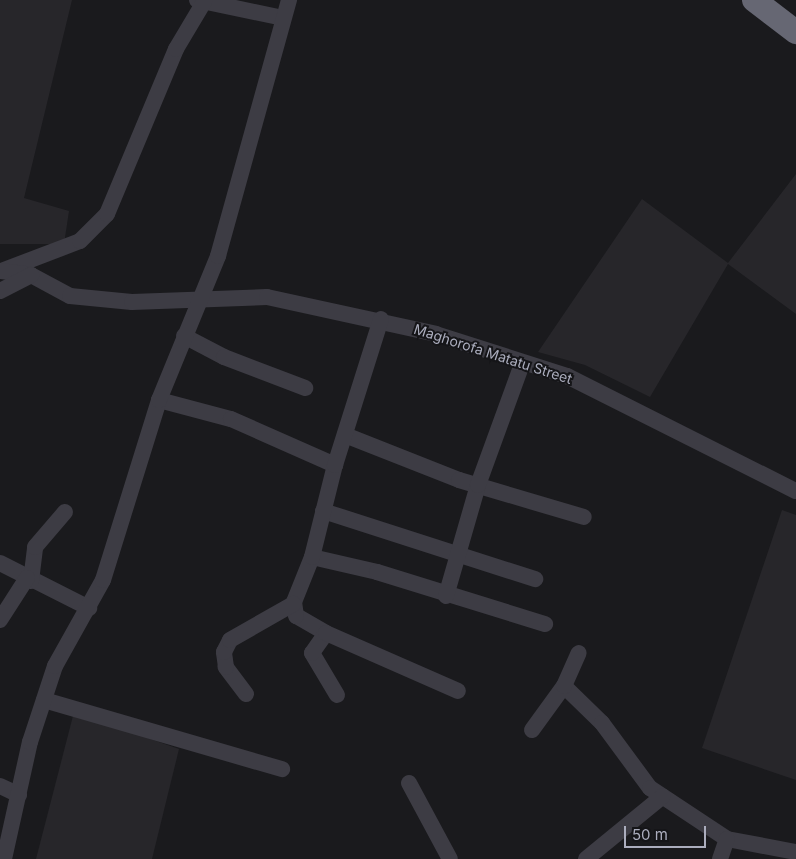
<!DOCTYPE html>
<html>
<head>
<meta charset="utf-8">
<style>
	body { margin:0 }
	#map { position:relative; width:796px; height:859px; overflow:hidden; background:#1a1a1d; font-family:Inter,sans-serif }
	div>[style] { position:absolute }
	.built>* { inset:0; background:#27262a }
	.minor>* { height:16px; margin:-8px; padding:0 8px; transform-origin:8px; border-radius:8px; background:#3d3c44 }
	.highway>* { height:24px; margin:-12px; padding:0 12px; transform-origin:12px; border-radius:12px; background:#666773 }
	span { translate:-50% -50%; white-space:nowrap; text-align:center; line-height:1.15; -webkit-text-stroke:4px #151518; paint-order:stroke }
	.street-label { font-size:14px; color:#abadbd }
	.scale { position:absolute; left:624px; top:826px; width:82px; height:22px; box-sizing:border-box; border:2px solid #abadbd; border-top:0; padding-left:6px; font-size:15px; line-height:18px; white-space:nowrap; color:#abadbd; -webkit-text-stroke:4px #151518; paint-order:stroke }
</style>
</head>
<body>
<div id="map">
	<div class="built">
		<div style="clip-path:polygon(0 0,72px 0,24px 198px,69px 211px,64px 244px,0 244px)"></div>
		<div style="clip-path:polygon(796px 174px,796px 314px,728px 264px,650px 397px,585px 365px,538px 352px,642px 199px,728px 263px)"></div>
		<div style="clip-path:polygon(782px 510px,796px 515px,796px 780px,702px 748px)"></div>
		<div style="clip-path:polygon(74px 712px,179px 749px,152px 859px,36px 859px)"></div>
	</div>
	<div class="minor">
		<div style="left:197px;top:0;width:88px;rotate:11.8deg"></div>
		<div style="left:4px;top:270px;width:81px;rotate:-20.9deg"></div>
		<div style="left:80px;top:241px;width:38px;rotate:-45deg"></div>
		<div style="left:107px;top:214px;width:179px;rotate:-67.3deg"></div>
		<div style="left:176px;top:49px;width:55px;rotate:-59.2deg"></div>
		<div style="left:0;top:271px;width:31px;rotate:7deg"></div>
		<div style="left:31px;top:275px;width:44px;rotate:28.3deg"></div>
		<div style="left:70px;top:296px;width:62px;rotate:5.5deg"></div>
		<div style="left:132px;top:302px;width:135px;rotate:-2.1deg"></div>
		<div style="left:267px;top:297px;width:173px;rotate:12.3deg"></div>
		<div style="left:436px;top:334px;width:138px;rotate:17.8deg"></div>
		<div style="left:567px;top:376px;width:256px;rotate:26.7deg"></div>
		<div style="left:0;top:291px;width:35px;rotate:-27deg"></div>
		<div style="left:184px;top:336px;width:45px;rotate:27.7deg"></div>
		<div style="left:224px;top:357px;width:87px;rotate:20.9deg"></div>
		<div style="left:159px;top:400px;width:74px;rotate:14.8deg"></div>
		<div style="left:231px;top:419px;width:114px;rotate:23.9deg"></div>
		<div style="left:345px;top:435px;width:123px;rotate:21.5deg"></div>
		<div style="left:459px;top:480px;width:130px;rotate:16.5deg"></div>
		<div style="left:323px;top:511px;width:223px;rotate:17.8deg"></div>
		<div style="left:312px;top:557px;width:67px;rotate:13deg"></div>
		<div style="left:377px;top:572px;width:176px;rotate:17.2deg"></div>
		<div style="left:0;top:563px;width:100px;rotate:26.8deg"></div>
		<div style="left:31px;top:581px;width:34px;rotate:-83deg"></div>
		<div style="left:35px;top:547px;width:46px;rotate:-49.4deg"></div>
		<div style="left:446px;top:596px;width:116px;rotate:-73.9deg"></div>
		<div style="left:478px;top:485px;width:129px;rotate:-70deg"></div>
		<div style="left:0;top:620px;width:50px;rotate:-57.3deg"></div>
		<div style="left:326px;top:633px;width:34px;rotate:-150deg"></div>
		<div style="left:296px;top:616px;width:14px;rotate:-98deg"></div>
		<div style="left:294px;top:602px;width:48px;rotate:-68.2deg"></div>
		<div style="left:312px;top:557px;width:95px;rotate:-76deg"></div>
		<div style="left:335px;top:465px;width:153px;rotate:-72.5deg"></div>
		<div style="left:564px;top:686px;width:53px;rotate:44.2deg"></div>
		<div style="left:602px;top:723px;width:81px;rotate:53.6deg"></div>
		<div style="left:650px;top:788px;width:92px;rotate:33.5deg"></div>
		<div style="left:727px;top:839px;width:70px;rotate:10.7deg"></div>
		<div style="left:246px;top:694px;width:34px;rotate:-127deg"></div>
		<div style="left:226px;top:667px;width:15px;rotate:-98deg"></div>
		<div style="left:224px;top:652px;width:13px;rotate:-63deg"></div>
		<div style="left:230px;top:640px;width:73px;rotate:-29.7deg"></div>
		<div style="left:337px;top:695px;width:49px;rotate:-120.8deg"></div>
		<div style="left:312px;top:653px;width:24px;rotate:-55deg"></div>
		<div style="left:326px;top:633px;width:144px;rotate:23.7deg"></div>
		<div style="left:44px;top:700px;width:248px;rotate:16.2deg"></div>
		<div style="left:532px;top:730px;width:54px;rotate:-54deg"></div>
		<div style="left:564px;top:686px;width:36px;rotate:-66deg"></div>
		<div style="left:409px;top:783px;width:86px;rotate:61.7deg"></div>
		<div style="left:0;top:786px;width:21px;rotate:25deg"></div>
		<div style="left:4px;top:859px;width:120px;rotate:-77.5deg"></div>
		<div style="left:30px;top:742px;width:80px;rotate:-71.8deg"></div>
		<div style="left:55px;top:666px;width:98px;rotate:-60.8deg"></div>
		<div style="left:103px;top:580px;width:189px;rotate:-72.7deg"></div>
		<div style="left:159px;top:400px;width:156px;rotate:-67.7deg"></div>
		<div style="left:218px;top:256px;width:266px;rotate:-74.5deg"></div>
		<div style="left:586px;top:859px;width:99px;rotate:-39.3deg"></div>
		<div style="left:720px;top:859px;width:21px;rotate:-71deg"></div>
	</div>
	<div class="highway">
		<div style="left:754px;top:0;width:53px;rotate:37.3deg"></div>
	</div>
	<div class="street-label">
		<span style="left:493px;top:354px;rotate:18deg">Maghorofa Matatu Street</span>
	</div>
	<div class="scale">50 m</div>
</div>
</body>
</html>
